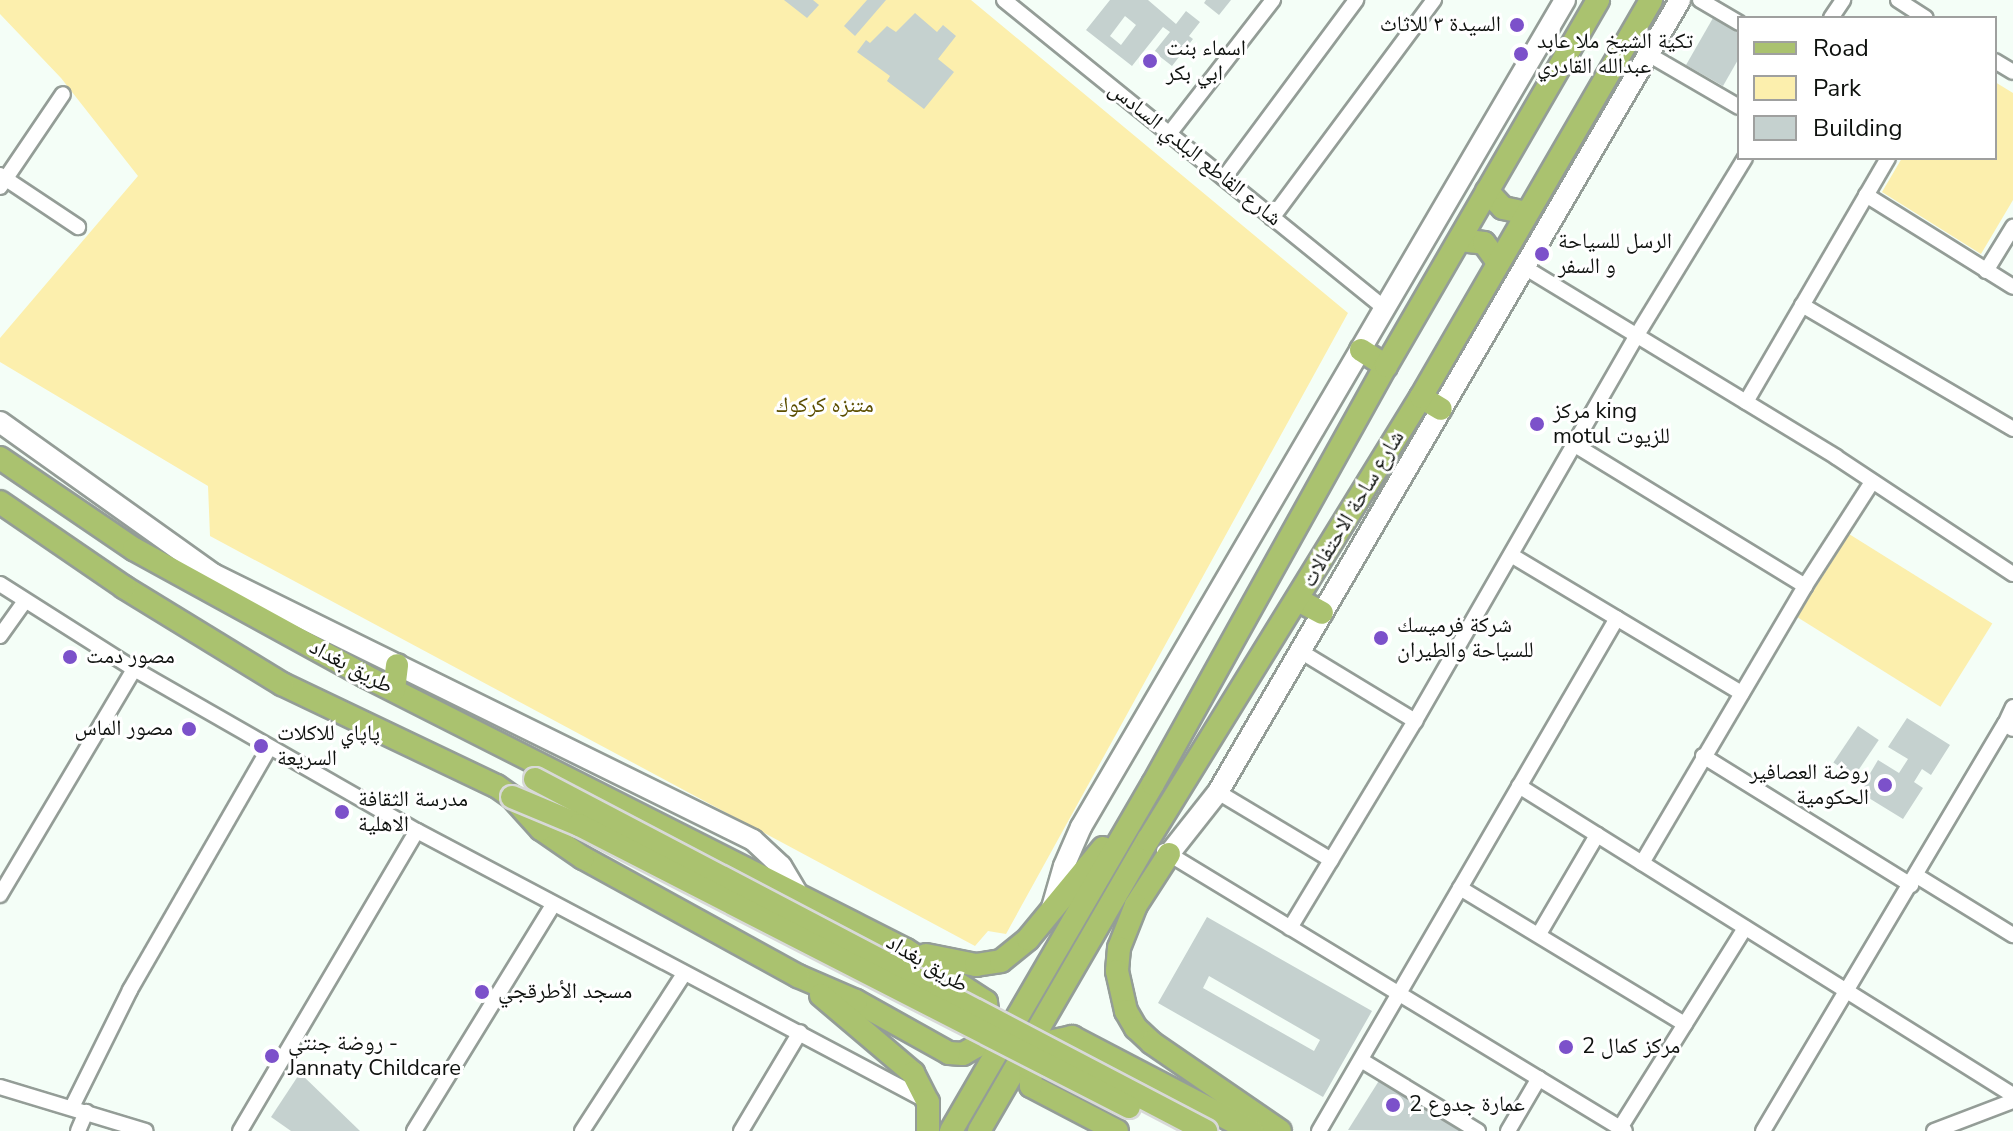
<!DOCTYPE html>
<html>
<head>
<meta charset="utf-8">
<style>
	body { margin:0 }
	#map { position:relative; width:2013px; height:1131px; overflow:hidden; background:#f4fef7; font-family:"Nunito Sans","Noto Naskh Arabic",sans-serif }
	div>[style] { position:absolute }
	.green>* { inset:0; background:#fcefad; transform-origin:0 0 }
	.building>* { inset:0; background:#c5d1cf; transform-origin:0 0 }
	.roads { filter:drop-shadow(2px 0 #949d97) drop-shadow(-2px 0 #949d97) drop-shadow(0 2px #949d97) drop-shadow(0 -2px #949d97) }
	.minor>* { height:14px; margin:-7px; padding:0 7px; transform-origin:7px; border-radius:7px; background:#fff }
	.secondary>* { height:20px; margin:-10px; padding:0 10px; transform-origin:10px; border-radius:10px; background:#fff }
	.primary>* { height:22px; margin:-11px; padding:0 11px; transform-origin:11px; border-radius:11px; background:#aac26f }
	.bridges { filter:drop-shadow(2px 0 #d8d9d8) drop-shadow(-2px 0 #d8d9d8) drop-shadow(0 2px #d8d9d8) drop-shadow(0 -2px #d8d9d8) }
	.primary-bridge>* { height:22px; margin:-11px; padding:0 11px; transform-origin:11px; border-radius:11px; background:#aac26f }
	.dots>* { width:22px; height:22px; translate:-50% -50%; box-sizing:border-box; border:4px solid #fff; border-radius:50% }
	span { translate:-50% -50%; white-space:nowrap; text-align:center; line-height:1.15; -webkit-text-stroke:6px #fff; paint-order:stroke }
	.poi-label { font-size:22px; color:#0e110e }
	.right { translate:-100% -50%; text-align:right }
	.left { translate:0 -50%; text-align:left }
	.street-label { font-size:22px; color:#0e110e }
	.park-label { font-size:22px; color:#5c4f00 }
	.legend { position:absolute; left:1737px; top:16px; width:260px; height:144px; box-sizing:border-box; background:#fff; border:2px solid #9fa09f; margin:0; padding:10px 14px; list-style:none; font-size:24px; color:#0e110e }
	.legend li { display:flex; align-items:center; gap:16px; height:40px }
	.legend b { width:40px; border:2px solid #9fa09f }
</style>
</head>
<body>
<div id="map">
	<div class="green">
		<div style="clip-path:polygon(0 0,971px 0,1348px 313px,1006px 934px,988px 931px,975px 946px,210px 536px,208px 486px,0 362px,0 338px,138px 176px,61px 78px,0 14px)"></div>
		<div style="clip-path:polygon(1995px 82px,2013px 93px,2013px 200px,1981px 254px,1882px 192px,1902px 158px,1995px 158px)"></div>
		<div style="left:1849px;top:534px;width:169px;height:98px;rotate:32deg"></div>
	</div>
	<div class="building">
		<div style="clip-path:polygon(784px 0,813px 0,819px 5px,807px 18px)"></div>
		<div style="clip-path:polygon(867px 0,886px 0,855px 36px,844px 26px)"></div>
		<div style="clip-path:polygon(evenodd,1110px 0,1148px 0,1176px 24px,1186px 11px,1200px 22px,1189px 36px,1193px 39px,1172px 66px,1154px 52px,1170px 32px,1163px 27px,1132px 66px,1086px 30px,1110px 0,1125px 16px,1136px 25px,1121px 45px,1110px 36px,1125px 16px)"></div>
		<div style="clip-path:polygon(1206px 0,1231px 0,1219px 15px,1204px 3px)"></div>
		<div style="clip-path:polygon(915px 13px,937px 32px,943px 25px,956px 36px,938px 59px,954px 72px,924px 109px,887px 81px,890px 76px,857px 52px,866px 40px,870px 43px,887px 26px,896px 32px)"></div>
		<div style="clip-path:polygon(1713px 18px,1739px 33px,1739px 58px,1723px 86px,1686px 65px)"></div>
		<div style="clip-path:polygon(1907px 718px,1950px 745px,1931px 775px,1922px 769px,1914px 782px,1923px 788px,1903px 819px,1859px 792px,1878px 760px,1899px 773px,1908px 759px,1888px 747px)"></div>
		<div style="left:1858px;top:726px;width:25px;height:44px;rotate:34deg"></div>
		<div style="clip-path:polygon(evenodd,1207px 917px,1372px 1011px,1323px 1097px,1158px 1003px,1207px 917px,1209px 976px,1320px 1040px,1314px 1051px,1203px 988px,1209px 976px)"></div>
		<div style="clip-path:polygon(300px 1073px,360px 1131px,291px 1131px,271px 1117px)"></div>
		<div style="clip-path:polygon(1380px 1079px,1467px 1131px,1348px 1130px)"></div>
	</div>
	<div class="roads">
		<div class="minor">
			<div style="left:1004px;top:0;width:491px;rotate:39deg"></div>
			<div style="left:1700px;top:0;width:45px;rotate:30.5deg"></div>
			<div style="left:1898px;top:0;width:33px;rotate:33deg"></div>
			<div style="left:1831px;top:18px;width:22px;rotate:-56deg"></div>
			<div style="left:1648px;top:54px;width:105px;rotate:30.2deg"></div>
			<div style="left:1995px;top:61px;width:21px;rotate:31deg"></div>
			<div style="left:1169px;top:134px;width:170px;rotate:-52.2deg"></div>
			<div style="left:0;top:175px;width:94px;rotate:33.7deg"></div>
			<div style="left:1224px;top:178px;width:222px;rotate:-53.4deg"></div>
			<div style="left:0;top:187px;width:112px;rotate:-55.9deg"></div>
			<div style="left:1866px;top:195px;width:173px;rotate:32deg"></div>
			<div style="left:1272px;top:218px;width:272px;rotate:-53.4deg"></div>
			<div style="left:1524px;top:267px;width:365px;rotate:31.3deg"></div>
			<div style="left:1836px;top:457px;width:212px;rotate:33.5deg"></div>
			<div style="left:1986px;top:271px;width:52px;rotate:-58.5deg"></div>
			<div style="left:1802px;top:305px;width:245px;rotate:30.4deg"></div>
			<div style="left:1746px;top:402px;width:282px;rotate:-59.8deg"></div>
			<div style="left:1575px;top:445px;width:270px;rotate:31.5deg"></div>
			<div style="left:1511px;top:555px;width:269px;rotate:30.9deg"></div>
			<div style="left:0;top:584px;width:159px;rotate:32.4deg"></div>
			<div style="left:134px;top:669px;width:326px;rotate:29.8deg"></div>
			<div style="left:417px;top:831px;width:575px;rotate:27.9deg"></div>
			<div style="left:0;top:636px;width:43px;rotate:-54.5deg"></div>
			<div style="left:1300px;top:651px;width:135px;rotate:31.3deg"></div>
			<div style="left:2013px;top:707px;width:19px;rotate:115deg"></div>
			<div style="left:2005px;top:724px;width:9px;rotate:32deg"></div>
			<div style="left:1703px;top:756px;width:245px;rotate:31.8deg"></div>
			<div style="left:1519px;top:786px;width:583px;rotate:32.03deg"></div>
			<div style="left:1218px;top:792px;width:132px;rotate:31deg"></div>
			<div style="left:1164px;top:851px;width:539px;rotate:31.27deg"></div>
			<div style="left:1642px;top:863px;width:321px;rotate:-59.5deg"></div>
			<div style="left:1805px;top:586px;width:124px;rotate:-57.2deg"></div>
			<div style="left:1917px;top:876px;width:113px;rotate:31.6deg"></div>
			<div style="left:1460px;top:888px;width:263px;rotate:31.2deg"></div>
			<div style="left:0;top:895px;width:263px;rotate:-59.3deg"></div>
			<div style="left:1290px;top:928px;width:242px;rotate:-58.9deg"></div>
			<div style="left:1415px;top:721px;width:445px;rotate:-60.1deg"></div>
			<div style="left:1637px;top:335px;width:207px;rotate:-58.6deg"></div>
			<div style="left:1539px;top:934px;width:115px;rotate:-59.6deg"></div>
			<div style="left:1361px;top:1060px;width:137px;rotate:31.3deg"></div>
			<div style="left:0;top:1087px;width:152px;rotate:16.8deg"></div>
			<div style="left:72px;top:1107px;width:131px;rotate:-63.6deg"></div>
			<div style="left:130px;top:990px;width:280px;rotate:-60.1deg"></div>
			<div style="left:1620px;top:1128px;width:236px;rotate:-58deg"></div>
			<div style="left:78px;top:1131px;width:21px;rotate:-67deg"></div>
			<div style="left:240px;top:1131px;width:348px;rotate:-59.5deg"></div>
			<div style="left:414px;top:1131px;width:265px;rotate:-58.4deg"></div>
			<div style="left:582px;top:1131px;width:187px;rotate:-57deg"></div>
			<div style="left:741px;top:1131px;width:115px;rotate:-59.2deg"></div>
			<div style="left:1319px;top:1131px;width:593px;rotate:-59.85deg"></div>
			<div style="left:1508px;top:1131px;width:61px;rotate:-59.7deg"></div>
			<div style="left:1763px;top:1131px;width:474px;rotate:-59.3deg"></div>
			<div style="left:1934px;top:1131px;width:85px;rotate:-20.8deg"></div>
		</div>
		<div class="secondary">
			<div style="left:0;top:422px;width:262px;rotate:35.5deg"></div>
			<div style="left:213px;top:574px;width:602px;rotate:26.22deg"></div>
			<div style="left:753px;top:840px;width:38px;rotate:43deg"></div>
			<div style="left:781px;top:866px;width:31px;rotate:59deg"></div>
			<div style="left:1169px;top:854px;width:79px;rotate:-51.7deg"></div>
			<div style="left:1218px;top:792px;width:917px;rotate:-59.74deg"></div>
			<div style="left:1051px;top:911px;width:47px;rotate:-73.9deg"></div>
			<div style="left:1064px;top:866px;width:43px;rotate:-66.4deg"></div>
			<div style="left:1081px;top:827px;width:958px;rotate:-59.66deg"></div>
		</div>
		<div class="primary">
			<div style="left:1487px;top:191px;width:23px;rotate:47deg"></div>
			<div style="left:1503px;top:208px;width:24px;rotate:12deg"></div>
			<div style="left:1460px;top:240px;width:24px;rotate:7deg"></div>
			<div style="left:1484px;top:243px;width:24px;rotate:54deg"></div>
			<div style="left:1361px;top:350px;width:30px;rotate:33deg"></div>
			<div style="left:1421px;top:397px;width:23px;rotate:31deg"></div>
			<div style="left:0;top:458px;width:162px;rotate:34.2deg"></div>
			<div style="left:134px;top:549px;width:264px;rotate:28.8deg"></div>
			<div style="left:365px;top:676px;width:606px;rotate:26.86deg"></div>
			<div style="left:906px;top:950px;width:95px;rotate:33deg"></div>
			<div style="left:986px;top:1002px;width:18px;rotate:84deg"></div>
			<div style="left:988px;top:1020px;width:30px;rotate:116deg"></div>
			<div style="left:975px;top:1047px;width:14px;rotate:150deg"></div>
			<div style="left:963px;top:1054px;width:14px;rotate:-176deg"></div>
			<div style="left:949px;top:1053px;width:107px;rotate:-150.8deg"></div>
			<div style="left:856px;top:1001px;width:63px;rotate:-156.7deg"></div>
			<div style="left:798px;top:976px;width:245px;rotate:-151.2deg"></div>
			<div style="left:583px;top:858px;width:51px;rotate:-145.4deg"></div>
			<div style="left:541px;top:829px;width:43px;rotate:-132.2deg"></div>
			<div style="left:512px;top:797px;width:19px;rotate:-145deg"></div>
			<div style="left:496px;top:786px;width:237px;rotate:-154.5deg"></div>
			<div style="left:282px;top:684px;width:185px;rotate:-148.5deg"></div>
			<div style="left:124px;top:587px;width:150px;rotate:-145.6deg"></div>
			<div style="left:1298px;top:600px;width:27px;rotate:28deg"></div>
			<div style="left:394px;top:690px;width:25px;rotate:-83deg"></div>
			<div style="left:1169px;top:854px;width:61px;rotate:122.9deg"></div>
			<div style="left:1136px;top:905px;width:46px;rotate:111.6deg"></div>
			<div style="left:1119px;top:948px;width:23px;rotate:95deg"></div>
			<div style="left:1117px;top:971px;width:41px;rotate:77.3deg"></div>
			<div style="left:1126px;top:1011px;width:20px;rotate:60deg"></div>
			<div style="left:1136px;top:1028px;width:22px;rotate:43deg"></div>
			<div style="left:1152px;top:1043px;width:155px;rotate:34.5deg"></div>
			<div style="left:926px;top:955px;width:51px;rotate:11.3deg"></div>
			<div style="left:976px;top:965px;width:25px;rotate:-9deg"></div>
			<div style="left:1001px;top:961px;width:35px;rotate:-39deg"></div>
			<div style="left:1028px;top:939px;width:118px;rotate:-50.5deg"></div>
			<div style="left:821px;top:995px;width:121px;rotate:40.3deg"></div>
			<div style="left:913px;top:1073px;width:33px;rotate:63deg"></div>
			<div style="left:928px;top:1102px;width:29px;rotate:90deg"></div>
			<div style="left:951px;top:1131px;width:402px;rotate:-59.8deg"></div>
			<div style="left:1153px;top:784px;width:479px;rotate:-60.9deg"></div>
			<div style="left:1386px;top:366px;width:423px;rotate:-59.9deg"></div>
			<div style="left:979px;top:1131px;width:337px;rotate:-59.9deg"></div>
			<div style="left:1148px;top:840px;width:520px;rotate:-58.36deg"></div>
			<div style="left:1421px;top:397px;width:459px;rotate:-59.9deg"></div>
			<div style="left:1117px;top:1131px;width:97px;rotate:-152.4deg"></div>
			<div style="left:1031px;top:1086px;width:18px;rotate:-93deg"></div>
			<div style="left:1030px;top:1068px;width:32px;rotate:-54deg"></div>
			<div style="left:1049px;top:1042px;width:24px;rotate:-12deg"></div>
			<div style="left:1072px;top:1037px;width:203px;rotate:27.6deg"></div>
		</div>
	</div>
	<div class="bridges">
		<div class="primary-bridge">
			<div style="left:535px;top:779px;width:758px;rotate:27.68deg"></div>
			<div style="left:512px;top:797px;width:73px;rotate:22.7deg"></div>
			<div style="left:579px;top:825px;width:618px;rotate:27.15deg"></div>
		</div>
	</div>
	<div class="dots">
		<div style="left:1517px;top:25px;background:#7c51ca"></div>
		<div style="left:1521px;top:54px;background:#7c51ca"></div>
		<div style="left:1150px;top:61px;background:#7c51ca"></div>
		<div style="left:1542px;top:254px;background:#7c51ca"></div>
		<div style="left:1537px;top:424px;background:#7c51ca"></div>
		<div style="left:1381px;top:638px;background:#7c51ca"></div>
		<div style="left:70px;top:657px;background:#7c51ca"></div>
		<div style="left:189px;top:729px;background:#7c51ca"></div>
		<div style="left:261px;top:746px;background:#7c51ca"></div>
		<div style="left:1885px;top:785px;background:#7c51ca"></div>
		<div style="left:342px;top:812px;background:#7c51ca"></div>
		<div style="left:482px;top:992px;background:#7c51ca"></div>
		<div style="left:1566px;top:1047px;background:#7c51ca"></div>
		<div style="left:272px;top:1056px;background:#7c51ca"></div>
		<div style="left:1393px;top:1105px;background:#7c51ca"></div>
	</div>
	<div class="poi-label">
		<span class="right" style="left:1501px;top:25px">السيدة ٣ للاثاث</span>
		<span class="left" style="left:1537px;top:54px">تكية الشيخ ملا عابد<br>عبدالله القادري</span>
		<span class="left" style="left:1166px;top:61px">اسماء بنت<br>ابي بكر</span>
		<span class="left" style="left:1558px;top:254px">الرسل للسياحة<br>و السفر</span>
		<span class="left" style="left:1553px;top:424px">مركز king<br>motul للزيوت</span>
		<span class="left" style="left:1397px;top:638px">شركة فرميسك<br>للسياحة والطيران</span>
		<span class="left" style="left:86px;top:657px">مصور دمت</span>
		<span class="right" style="left:173px;top:729px">مصور الماس</span>
		<span class="left" style="left:277px;top:746px">پاپاي للاكلات<br>السريعة</span>
		<span class="right" style="left:1869px;top:785px">روضة العصافير<br>الحكومية</span>
		<span class="left" style="left:358px;top:812px">مدرسة الثقافة<br>الاهلية</span>
		<span class="left" style="left:498px;top:992px">مسجد الأطرقجي</span>
		<span class="left" style="left:288px;top:1056px">روضة جنتي -<br>Jannaty Childcare</span>
		<span class="left" style="left:1582px;top:1047px">مركز كمال 2</span>
		<span class="left" style="left:1409px;top:1105px">عمارة جدوع 2</span>
	</div>
	<div class="street-label">
		<span style="left:1195px;top:154px;rotate:39deg">شارع القاطع البلدي السادس</span>
		<span style="left:1353px;top:509px;rotate:-59deg">شارع ساحة الاحتفالات</span>
		<span style="left:351px;top:667px;rotate:28deg">طريق بغداد</span>
		<span style="left:927px;top:964px;rotate:31deg">طريق بغداد</span>
	</div>
	<div class="park-label">
		<span style="left:825px;top:406px">متنزه كركوك</span>
	</div>
	<ul class="legend">
	<li><b style="height:10px;background:#aac26f"></b>Road</li>
	<li><b style="height:22px;background:#fcefad"></b>Park</li>
	<li><b style="height:22px;background:#c5d1cf"></b>Building</li>
	</ul>
</div>
</body>
</html>
